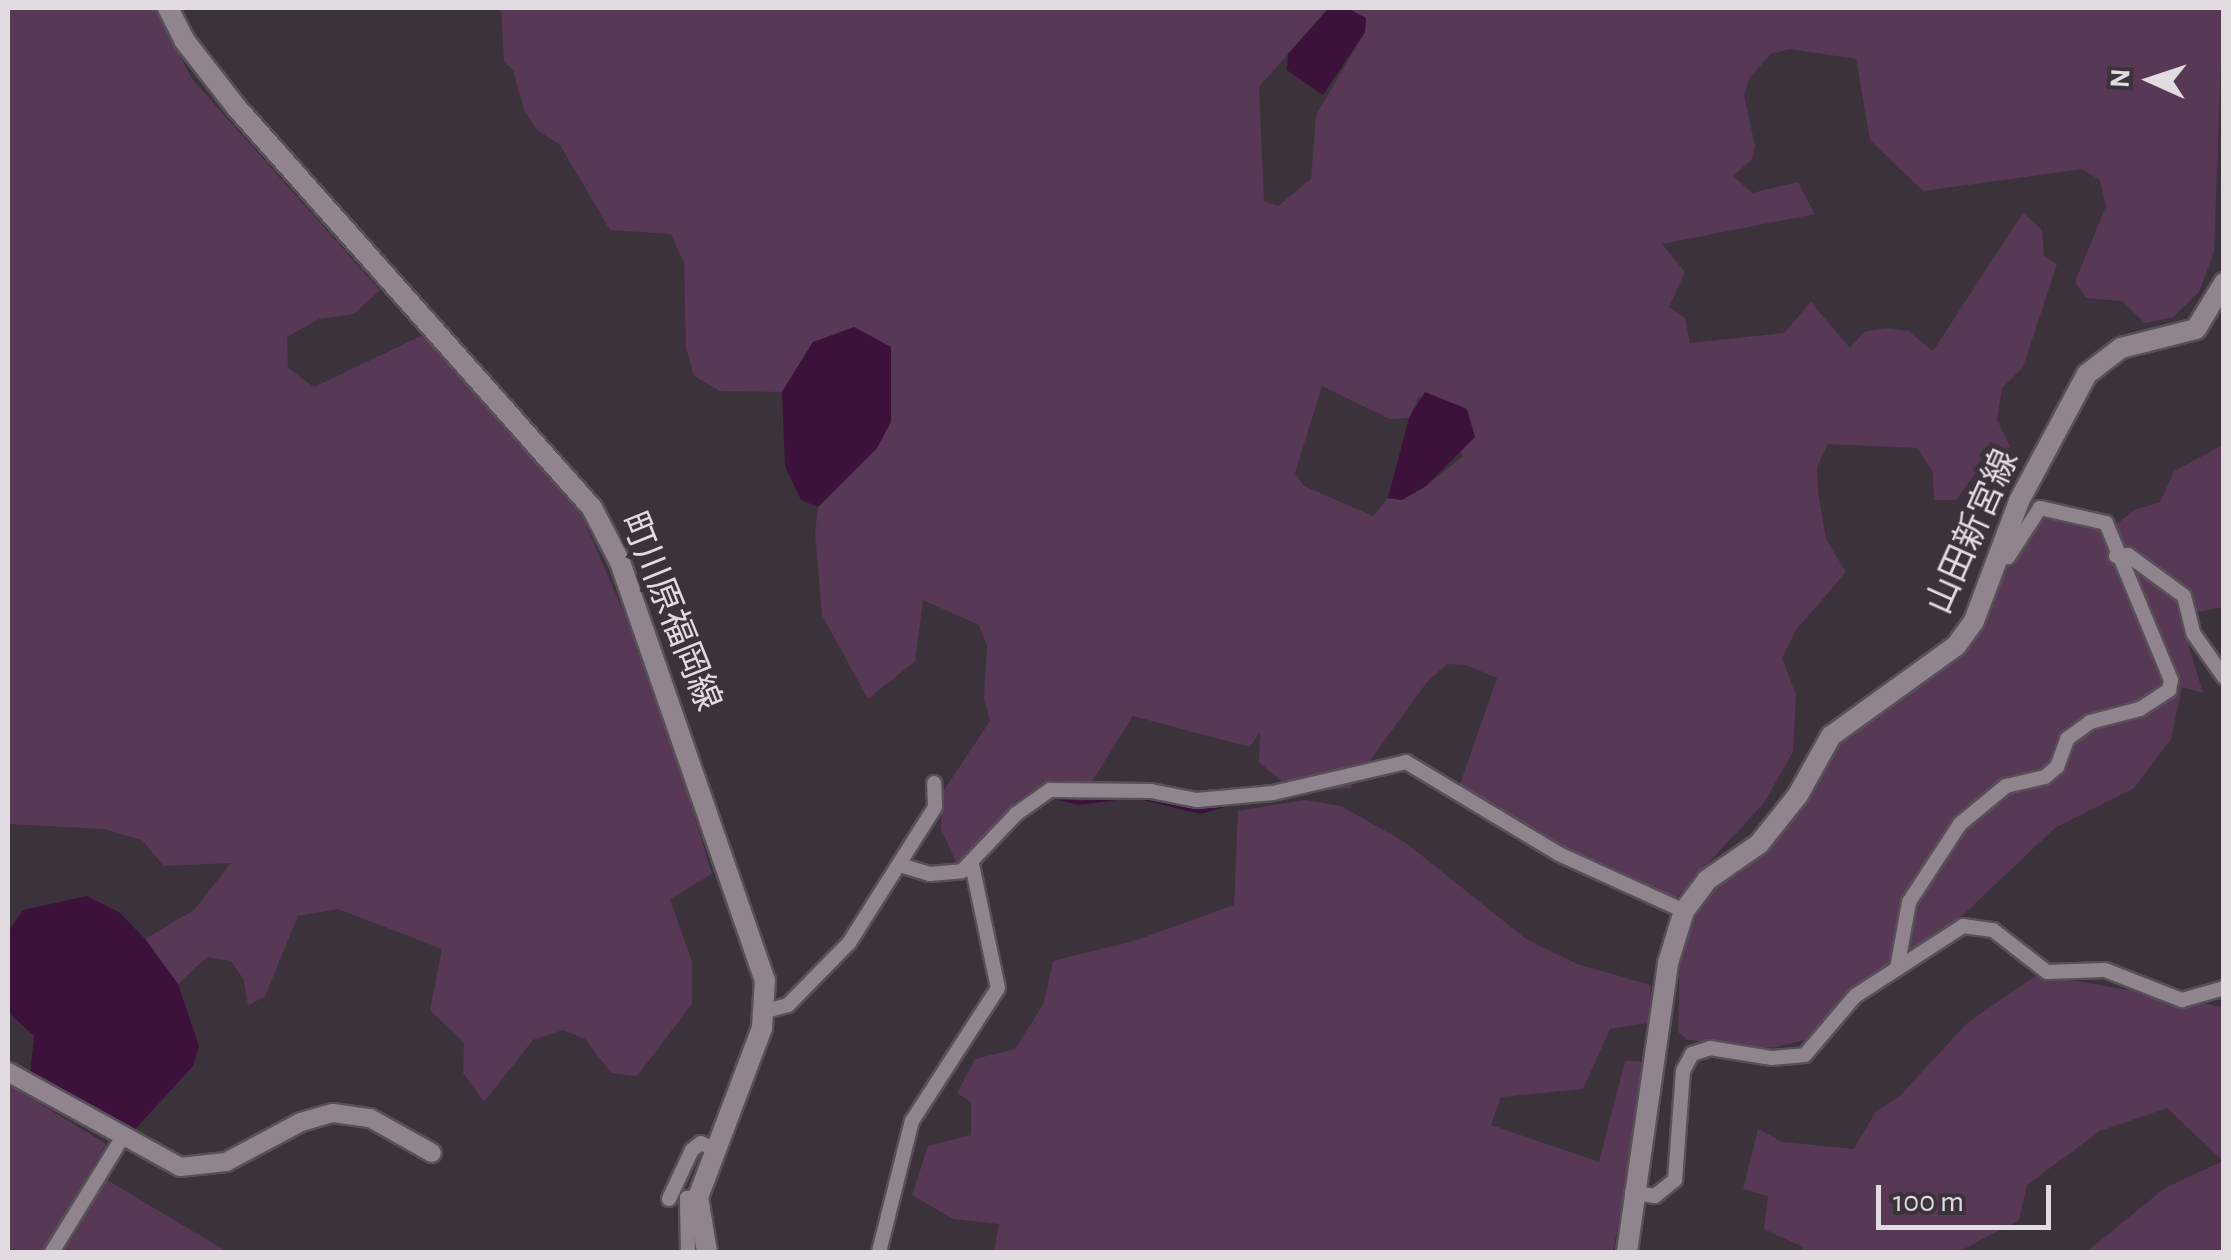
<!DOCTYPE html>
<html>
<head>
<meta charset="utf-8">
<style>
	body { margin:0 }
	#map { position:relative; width:2231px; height:1260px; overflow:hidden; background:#3c323b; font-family:"Alegreya Sans","Noto Sans JP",sans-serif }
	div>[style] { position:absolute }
	.green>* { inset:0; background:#573855 }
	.water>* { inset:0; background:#3c113a }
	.stream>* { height:4px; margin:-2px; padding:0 2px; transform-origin:2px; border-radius:2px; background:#3c113a }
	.roads { filter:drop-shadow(2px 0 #585058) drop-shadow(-2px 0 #585058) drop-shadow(0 2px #585058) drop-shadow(0 -2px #585058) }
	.minor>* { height:14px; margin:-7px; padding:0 7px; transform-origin:7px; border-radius:7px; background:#90858f }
	.tertiary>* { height:18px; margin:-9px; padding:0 9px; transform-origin:9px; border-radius:9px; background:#90858f }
	.secondary>* { height:20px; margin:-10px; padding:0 10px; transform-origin:10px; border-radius:10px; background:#90858f }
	span { translate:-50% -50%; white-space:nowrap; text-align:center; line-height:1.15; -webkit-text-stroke:10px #3c323b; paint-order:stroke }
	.street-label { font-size:35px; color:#e2dce2 }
	.frame { position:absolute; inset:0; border:10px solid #e2dce2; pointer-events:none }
	.north { position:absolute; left:2101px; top:30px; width:100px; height:100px; -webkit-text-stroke:8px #3c323b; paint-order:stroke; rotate:273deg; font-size:28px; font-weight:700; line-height:40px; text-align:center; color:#e2dce2 }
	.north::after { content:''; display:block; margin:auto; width:35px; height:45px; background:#e2dce2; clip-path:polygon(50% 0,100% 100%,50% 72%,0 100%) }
	.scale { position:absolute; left:1876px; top:1185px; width:175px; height:45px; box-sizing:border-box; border:5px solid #e2dce2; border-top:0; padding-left:12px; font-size:30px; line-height:35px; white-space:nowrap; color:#e2dce2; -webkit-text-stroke:8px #3c323b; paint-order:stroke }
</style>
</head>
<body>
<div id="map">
	<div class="green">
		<div style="clip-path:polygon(8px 8px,155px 8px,192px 79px,380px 290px,354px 314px,319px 319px,287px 337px,288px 368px,314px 387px,423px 335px,445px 350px,582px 516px,653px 680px,712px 874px,670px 899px,692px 962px,692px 1004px,637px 1076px,611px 1073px,585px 1039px,563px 1030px,533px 1040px,484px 1102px,463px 1073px,464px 1043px,430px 1010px,442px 949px,338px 909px,298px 916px,265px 996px,248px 1006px,244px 980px,231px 961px,207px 957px,178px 984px,145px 939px,194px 910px,231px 863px,164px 866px,142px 840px,104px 829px,8px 824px)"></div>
		<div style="clip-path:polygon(evenodd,501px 8px,2223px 8px,2214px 252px,2199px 292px,2173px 317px,2145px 323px,2122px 301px,2086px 298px,2075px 282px,2106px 206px,2100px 180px,2082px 169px,1923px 191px,1870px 140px,1856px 59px,1790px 49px,1771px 54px,1750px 77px,1744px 95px,1755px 146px,1752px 159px,1733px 176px,1752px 193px,1798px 182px,1815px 214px,1662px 244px,1685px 272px,1669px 307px,1685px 318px,1690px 343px,1784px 333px,1811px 302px,1850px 348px,1864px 332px,1885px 328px,1908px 331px,1933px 351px,2023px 213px,2042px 230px,2044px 256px,2057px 264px,2023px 367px,2002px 388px,1997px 420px,2014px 455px,1974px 475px,1956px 500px,1934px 500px,1933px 473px,1918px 448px,1828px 444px,1817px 467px,1818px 492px,1826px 539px,1846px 572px,1796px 630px,1782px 658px,1796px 695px,1793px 752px,1764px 803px,1663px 912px,1486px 820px,1470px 793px,1459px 787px,1497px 678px,1466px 665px,1447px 664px,1427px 682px,1350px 788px,1295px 793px,1259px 762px,1260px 732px,1250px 747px,1133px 716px,1091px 783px,1032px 792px,1016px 801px,970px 861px,956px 862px,941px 829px,942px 793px,990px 721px,984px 697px,987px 646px,979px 625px,923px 600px,915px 661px,868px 699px,822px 615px,815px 533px,818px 507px,877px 448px,813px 342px,782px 392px,720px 391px,694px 376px,686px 348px,684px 263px,671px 234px,610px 230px,560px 145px,537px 130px,524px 110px,513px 70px,504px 62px,501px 8px,1349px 9px,1365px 32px,1316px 115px,1311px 179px,1278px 206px,1264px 201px,1259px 87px,1327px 10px,1349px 9px,501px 8px,1322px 386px,1390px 419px,1409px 418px,1419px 396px,1463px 456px,1426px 486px,1402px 500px,1388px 498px,1373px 516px,1304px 486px,1295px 473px,1322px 386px)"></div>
		<div style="clip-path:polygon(2223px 445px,2223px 607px,2197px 612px,2187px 640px,2203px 693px,2182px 687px,2171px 739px,2134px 788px,2055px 828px,1945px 932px,1848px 995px,1816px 1037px,1772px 1048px,1688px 1040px,1678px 1032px,1680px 945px,1697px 905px,1831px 749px,1964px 653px,1987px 618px,2001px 574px,2044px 516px,2106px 533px,2134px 510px,2160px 502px,2174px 471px)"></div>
		<div style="clip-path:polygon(1306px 800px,1341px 806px,1406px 843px,1526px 939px,1577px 964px,1651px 985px,1648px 1023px,1610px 1029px,1583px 1089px,1501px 1097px,1491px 1125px,1599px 1162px,1625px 1061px,1648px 1062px,1613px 1252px,994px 1252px,999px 1224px,953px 1219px,912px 1195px,928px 1146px,971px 1135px,971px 1102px,957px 1093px,975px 1059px,1015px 1049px,1044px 1003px,1053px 961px,1134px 941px,1234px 905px,1238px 811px)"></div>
		<div style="clip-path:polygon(2038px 974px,2223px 1007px,2223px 1252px,2086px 1252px,2165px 1188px,2223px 1161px,2167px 1108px,2100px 1131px,2027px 1185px,2019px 1220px,1958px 1252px,1802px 1252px,1803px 1247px,1764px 1229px,1768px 1196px,1743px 1189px,1758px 1129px,1783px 1142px,1854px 1149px,1876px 1111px,1899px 1097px,1966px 1024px)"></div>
		<div style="clip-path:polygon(8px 1084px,106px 1144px,42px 1252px,8px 1252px)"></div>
		<div style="clip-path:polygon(107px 1180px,228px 1252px,64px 1252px)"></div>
	</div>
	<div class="water">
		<div style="clip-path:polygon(1349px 9px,1366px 18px,1365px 32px,1323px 95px,1287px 70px,1288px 54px,1327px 10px)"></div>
		<div style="clip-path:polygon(854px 327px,891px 347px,891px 422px,877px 448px,818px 507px,801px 500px,785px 466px,782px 392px,813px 342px)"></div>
		<div style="clip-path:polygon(1425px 392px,1467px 409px,1475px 437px,1426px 486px,1402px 500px,1388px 498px,1409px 418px)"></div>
		<div style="clip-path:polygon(87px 896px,119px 912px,145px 939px,178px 984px,199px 1046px,193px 1066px,128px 1137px,30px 1074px,34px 1036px,8px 1012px,8px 932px,23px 910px)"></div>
	</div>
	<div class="stream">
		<div style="left:1055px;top:797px;width:25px;rotate:14deg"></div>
		<div style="left:1079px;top:803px;width:45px;rotate:-7.6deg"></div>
		<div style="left:1144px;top:798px;width:58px;rotate:14deg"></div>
		<div style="left:1200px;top:812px;width:37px;rotate:-16deg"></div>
		<div style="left:882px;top:1213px;width:81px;rotate:-75.6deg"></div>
	</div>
	<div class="roads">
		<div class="minor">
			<div style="left:2116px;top:556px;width:12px;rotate:-5deg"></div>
			<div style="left:2128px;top:555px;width:69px;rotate:36.2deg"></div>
			<div style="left:2184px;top:596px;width:38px;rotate:76deg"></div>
			<div style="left:2193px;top:633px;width:54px;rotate:54.8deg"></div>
			<div style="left:900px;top:865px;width:31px;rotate:17deg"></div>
			<div style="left:930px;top:874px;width:32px;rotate:-5deg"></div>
			<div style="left:962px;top:871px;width:79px;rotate:-46.5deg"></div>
			<div style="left:1016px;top:814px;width:42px;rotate:-35.2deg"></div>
			<div style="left:1050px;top:790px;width:101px;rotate:0.6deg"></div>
			<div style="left:1151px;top:791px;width:47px;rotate:11.1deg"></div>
			<div style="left:1197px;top:800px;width:76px;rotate:-5.3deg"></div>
			<div style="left:1273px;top:793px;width:137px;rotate:-13.1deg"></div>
			<div style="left:1406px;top:762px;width:179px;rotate:31deg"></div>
			<div style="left:1559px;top:854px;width:137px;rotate:24.5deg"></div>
			<div style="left:1897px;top:969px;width:68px;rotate:-79.8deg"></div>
			<div style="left:1909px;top:902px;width:93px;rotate:-56.8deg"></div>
			<div style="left:1960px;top:824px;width:60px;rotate:-39.6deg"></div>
			<div style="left:2006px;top:786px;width:40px;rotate:-13deg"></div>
			<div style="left:2045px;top:777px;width:16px;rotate:-40deg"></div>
			<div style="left:2057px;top:767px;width:30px;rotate:-70deg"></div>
			<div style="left:2067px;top:739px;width:29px;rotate:-36deg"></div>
			<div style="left:2090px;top:722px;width:52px;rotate:-14.6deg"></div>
			<div style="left:2140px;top:709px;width:35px;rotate:-33deg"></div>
			<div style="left:2169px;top:690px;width:10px;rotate:-79deg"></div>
			<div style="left:2171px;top:680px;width:170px;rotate:-112.5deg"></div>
			<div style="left:2106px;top:523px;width:68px;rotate:-167.2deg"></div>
			<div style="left:2040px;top:508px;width:59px;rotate:123.1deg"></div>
			<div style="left:2008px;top:557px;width:10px;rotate:-169deg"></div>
			<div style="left:766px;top:1011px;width:23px;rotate:-15deg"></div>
			<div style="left:788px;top:1005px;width:87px;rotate:-45.5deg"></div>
			<div style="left:849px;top:943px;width:161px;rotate:-57.7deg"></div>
			<div style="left:935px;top:807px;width:24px;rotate:-92deg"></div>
			<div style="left:1632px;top:1193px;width:23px;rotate:7deg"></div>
			<div style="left:1655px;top:1196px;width:26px;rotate:-39deg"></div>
			<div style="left:1675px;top:1180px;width:109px;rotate:-85.8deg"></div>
			<div style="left:1683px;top:1071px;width:19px;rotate:-62deg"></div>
			<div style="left:1692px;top:1054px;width:19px;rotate:-18deg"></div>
			<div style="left:1710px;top:1048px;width:63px;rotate:9.2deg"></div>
			<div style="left:1772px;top:1058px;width:33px;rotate:-5deg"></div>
			<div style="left:1805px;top:1055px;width:77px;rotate:-49.7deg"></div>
			<div style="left:1855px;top:996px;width:129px;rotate:-32.9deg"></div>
			<div style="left:1963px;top:926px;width:30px;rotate:8deg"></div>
			<div style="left:1993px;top:930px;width:68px;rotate:37.9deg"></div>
			<div style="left:2047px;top:972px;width:58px;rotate:-2deg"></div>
			<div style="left:2105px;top:970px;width:83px;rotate:21.3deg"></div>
			<div style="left:2182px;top:1000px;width:44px;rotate:-15.9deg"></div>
			<div style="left:669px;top:1199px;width:54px;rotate:-64.9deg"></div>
			<div style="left:692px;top:1150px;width:11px;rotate:-38deg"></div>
			<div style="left:701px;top:1143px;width:14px;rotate:25deg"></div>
			<div style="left:52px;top:1252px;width:132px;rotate:-58.4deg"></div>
			<div style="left:688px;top:1252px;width:54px;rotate:-91.1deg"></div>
			<div style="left:687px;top:1198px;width:11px;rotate:-5deg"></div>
			<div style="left:879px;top:1252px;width:135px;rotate:-75.9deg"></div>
			<div style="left:912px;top:1121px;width:158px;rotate:-57.1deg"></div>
			<div style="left:998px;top:988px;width:126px;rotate:-101.9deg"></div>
		</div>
		<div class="tertiary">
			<div style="left:8px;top:1072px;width:196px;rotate:28.9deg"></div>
			<div style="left:180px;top:1167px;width:46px;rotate:-6.2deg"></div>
			<div style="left:226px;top:1162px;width:85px;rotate:-28.1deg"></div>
			<div style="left:301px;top:1122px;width:33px;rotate:-16deg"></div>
			<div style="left:333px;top:1113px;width:37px;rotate:8deg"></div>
			<div style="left:370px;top:1118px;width:71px;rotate:29.4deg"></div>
		</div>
		<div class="secondary">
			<div style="left:168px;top:8px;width:36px;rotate:63deg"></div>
			<div style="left:184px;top:40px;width:86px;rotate:52.1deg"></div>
			<div style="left:237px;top:108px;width:535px;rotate:48.41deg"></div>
			<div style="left:592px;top:508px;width:61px;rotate:62.6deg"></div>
			<div style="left:620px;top:562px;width:442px;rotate:70.9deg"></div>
			<div style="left:765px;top:980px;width:48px;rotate:93.6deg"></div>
			<div style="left:762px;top:1028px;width:181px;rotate:110.7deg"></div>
			<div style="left:698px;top:1197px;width:56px;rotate:80.7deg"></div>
			<div style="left:1627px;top:1252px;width:292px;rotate:-81.9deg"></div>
			<div style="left:1668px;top:963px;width:54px;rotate:-72.9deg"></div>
			<div style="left:1684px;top:911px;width:39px;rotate:-53deg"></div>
			<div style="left:1707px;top:880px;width:63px;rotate:-34.7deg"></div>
			<div style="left:1759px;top:844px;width:63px;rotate:-51.5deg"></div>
			<div style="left:1798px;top:795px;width:68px;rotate:-60.8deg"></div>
			<div style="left:1831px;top:736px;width:154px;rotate:-35.8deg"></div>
			<div style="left:1956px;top:646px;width:31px;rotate:-54deg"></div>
			<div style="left:1974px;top:621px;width:128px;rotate:-69.4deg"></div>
			<div style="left:2019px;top:501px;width:144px;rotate:-61.8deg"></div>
			<div style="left:2087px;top:374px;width:43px;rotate:-37.4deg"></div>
			<div style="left:2121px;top:348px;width:77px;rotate:-14.2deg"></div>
			<div style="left:2196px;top:329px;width:54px;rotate:-58.7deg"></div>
		</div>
	</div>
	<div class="street-label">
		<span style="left:1973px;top:532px;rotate:-66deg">山田新宮線</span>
		<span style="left:670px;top:612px;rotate:68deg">町川原福岡線</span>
	</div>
	<div class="frame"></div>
	<div class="north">N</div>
	<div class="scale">100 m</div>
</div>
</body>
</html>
